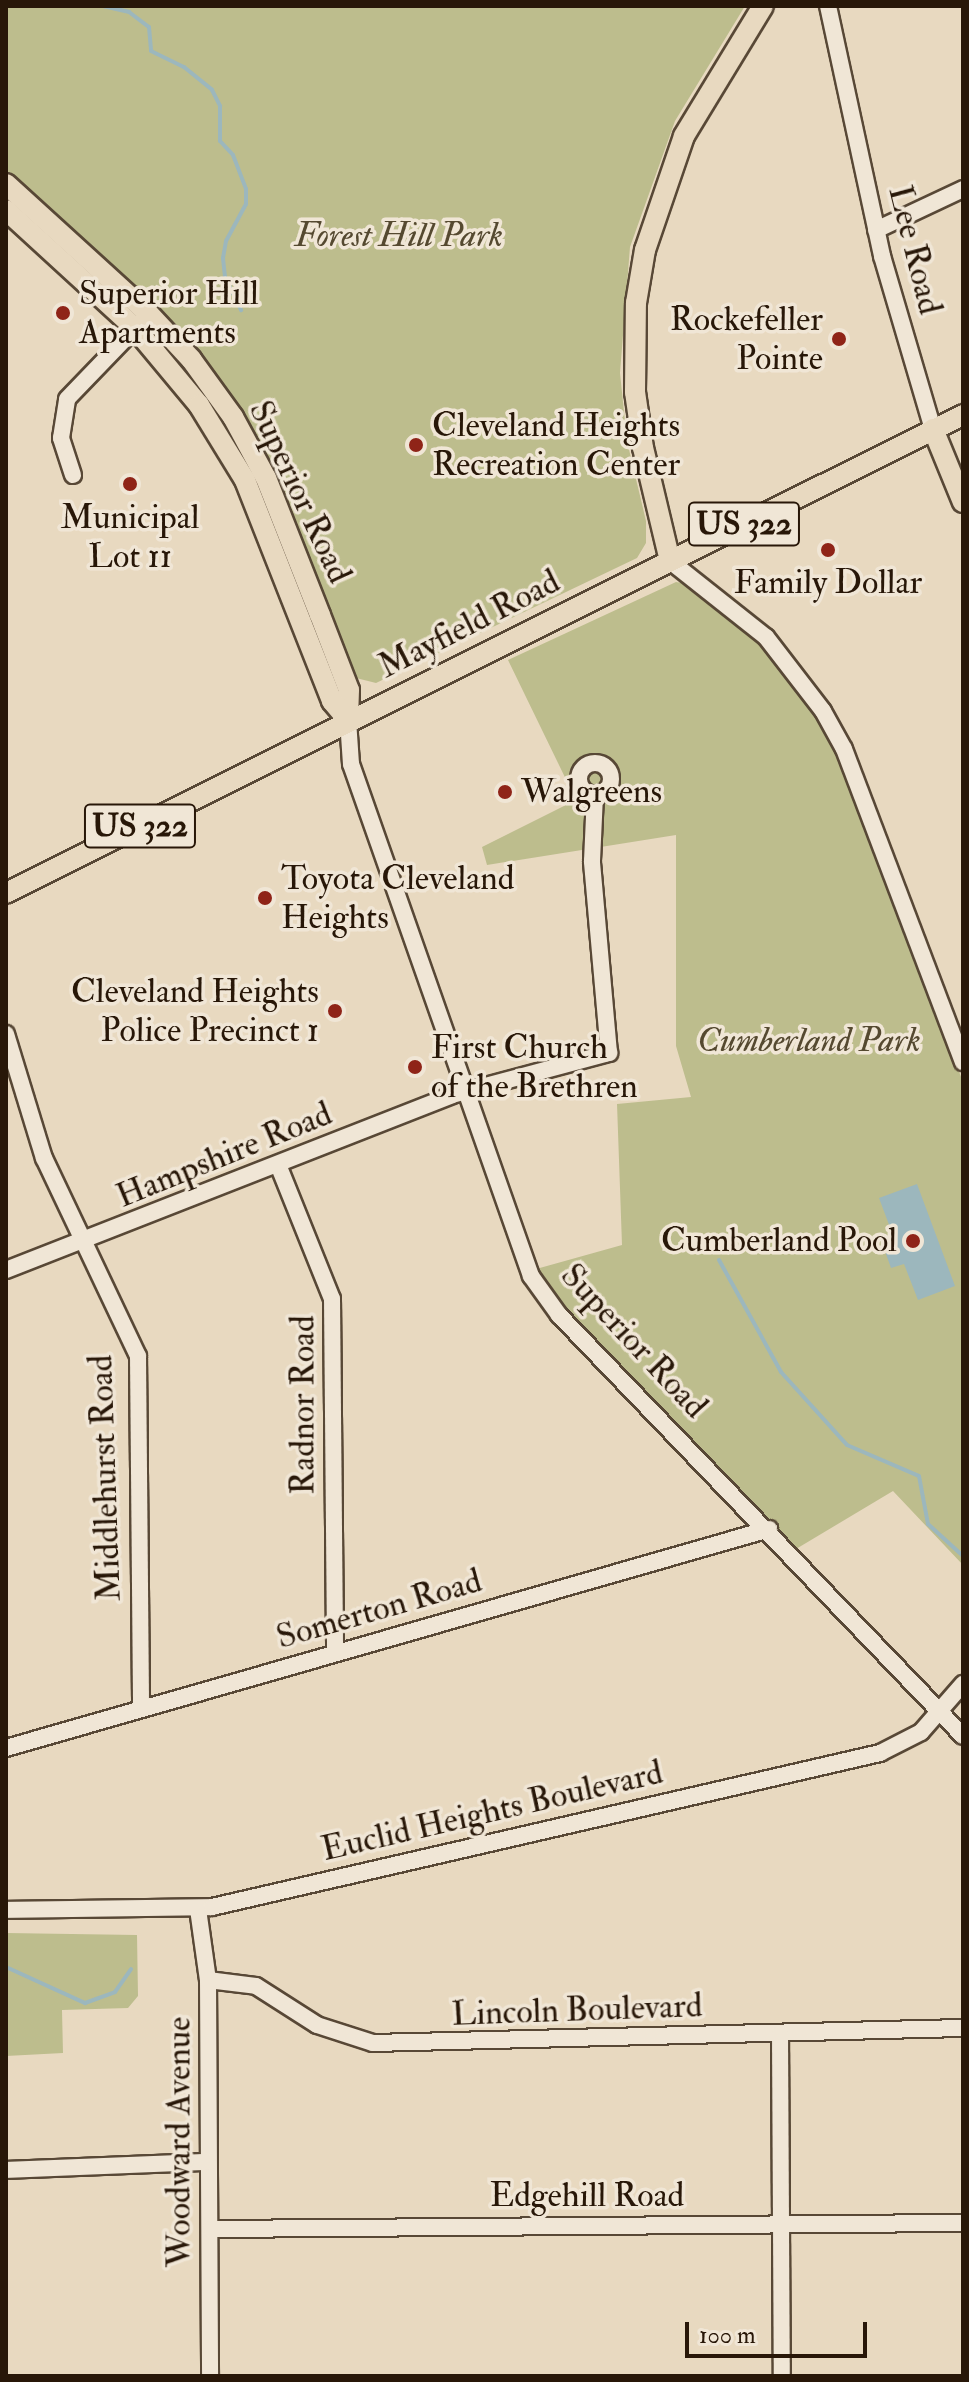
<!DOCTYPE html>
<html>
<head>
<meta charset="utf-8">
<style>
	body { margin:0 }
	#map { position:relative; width:969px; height:2382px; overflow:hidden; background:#e8d9c0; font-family:"IM FELL Double Pica",serif }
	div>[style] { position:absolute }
	.green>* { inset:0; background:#bdbd8d }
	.water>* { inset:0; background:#9cb7bd }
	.stream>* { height:4px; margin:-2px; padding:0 2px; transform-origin:2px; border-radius:2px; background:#9cb7bd }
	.roads { filter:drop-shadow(2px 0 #584836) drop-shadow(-2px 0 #584836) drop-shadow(0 2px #584836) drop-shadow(0 -2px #584836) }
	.minor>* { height:16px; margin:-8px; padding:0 8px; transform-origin:8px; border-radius:8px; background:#f0e6d6 }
	.minor>.ring { margin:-8px; padding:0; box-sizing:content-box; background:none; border:16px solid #f0e6d6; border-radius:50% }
	.major>* { height:20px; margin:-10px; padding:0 10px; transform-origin:10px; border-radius:10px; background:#e8d9c0 }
	.dots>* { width:22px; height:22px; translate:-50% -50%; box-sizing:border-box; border:4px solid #f0e6d6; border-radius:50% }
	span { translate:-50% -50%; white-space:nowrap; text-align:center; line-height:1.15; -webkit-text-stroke:7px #f0e6d6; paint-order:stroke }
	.shield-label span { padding:2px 6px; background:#f0e6d6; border:2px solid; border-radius:6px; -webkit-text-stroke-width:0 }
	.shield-label { font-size:32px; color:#281708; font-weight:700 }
	.park-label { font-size:34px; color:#554930; font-style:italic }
	.street-label { font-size:34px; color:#281708 }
	.poi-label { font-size:34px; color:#281708 }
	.left { translate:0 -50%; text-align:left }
	.right { translate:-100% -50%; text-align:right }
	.frame { position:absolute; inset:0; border:8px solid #281708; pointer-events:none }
	.scale { position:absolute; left:685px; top:2322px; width:182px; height:36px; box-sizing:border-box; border:4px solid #281708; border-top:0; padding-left:10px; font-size:24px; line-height:28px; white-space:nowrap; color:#281708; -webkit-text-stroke:6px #f0e6d6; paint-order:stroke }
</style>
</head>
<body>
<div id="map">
	<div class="green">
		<div style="clip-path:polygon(6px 6px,745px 6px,675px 121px,630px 247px,620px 373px,627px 441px,646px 521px,646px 543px,637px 558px,376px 683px,356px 678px,279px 479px,225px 386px,114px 267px,6px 174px)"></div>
		<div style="clip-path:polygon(676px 582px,688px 584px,760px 642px,818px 713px,836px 747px,963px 1082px,963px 1565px,893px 1491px,791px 1552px,559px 1315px,529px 1271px,622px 1245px,617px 1104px,691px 1097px,676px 1046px,676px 835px,487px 865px,482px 847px,576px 800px,508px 660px)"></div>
		<div style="clip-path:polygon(6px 1933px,137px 1935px,138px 1996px,128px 2008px,62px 2010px,63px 2053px,6px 2056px)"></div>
	</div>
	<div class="water">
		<div style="clip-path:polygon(917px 1184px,955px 1286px,918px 1300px,904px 1264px,891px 1268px,882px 1243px,894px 1238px,879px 1198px)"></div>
	</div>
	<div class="stream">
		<div style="left:103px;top:6px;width:27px;rotate:13deg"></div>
		<div style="left:129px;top:12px;width:25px;rotate:37deg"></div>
		<div style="left:149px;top:27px;width:24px;rotate:85deg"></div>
		<div style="left:151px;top:51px;width:37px;rotate:26deg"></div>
		<div style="left:184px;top:67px;width:36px;rotate:39deg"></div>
		<div style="left:212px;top:90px;width:18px;rotate:63deg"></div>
		<div style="left:220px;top:106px;width:35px;rotate:90deg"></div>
		<div style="left:220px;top:141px;width:19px;rotate:47deg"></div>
		<div style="left:233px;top:155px;width:36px;rotate:69deg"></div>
		<div style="left:246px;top:189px;width:15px;rotate:90deg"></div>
		<div style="left:246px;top:204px;width:42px;rotate:118.4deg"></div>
		<div style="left:226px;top:241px;width:17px;rotate:100deg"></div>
		<div style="left:223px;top:258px;width:19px;rotate:84deg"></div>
		<div style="left:225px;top:277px;width:37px;rotate:64deg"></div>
		<div style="left:719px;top:1260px;width:128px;rotate:61deg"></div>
		<div style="left:781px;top:1372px;width:98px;rotate:47.9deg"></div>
		<div style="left:847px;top:1445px;width:78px;rotate:23.3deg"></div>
		<div style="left:919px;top:1476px;width:49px;rotate:79.4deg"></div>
		<div style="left:928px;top:1524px;width:47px;rotate:42.4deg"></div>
		<div style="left:6px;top:1967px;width:87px;rotate:24.5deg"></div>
		<div style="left:85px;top:2003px;width:32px;rotate:-20deg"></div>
		<div style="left:115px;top:1992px;width:28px;rotate:-55deg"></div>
	</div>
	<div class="roads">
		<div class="minor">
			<div style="left:828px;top:6px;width:256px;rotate:77.8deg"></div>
			<div style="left:882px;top:256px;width:180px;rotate:73.6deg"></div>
			<div style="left:876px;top:230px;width:96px;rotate:-25.2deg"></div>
			<div style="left:73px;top:475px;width:39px;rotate:-108deg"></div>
			<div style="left:61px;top:438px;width:39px;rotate:-81deg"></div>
			<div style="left:67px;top:399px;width:108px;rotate:-46.1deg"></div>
			<div style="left:670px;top:561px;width:122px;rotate:38.4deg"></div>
			<div style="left:766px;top:637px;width:93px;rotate:52.4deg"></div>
			<div style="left:823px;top:711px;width:43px;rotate:61.1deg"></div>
			<div style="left:844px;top:749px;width:335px;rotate:69.2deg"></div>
			<div style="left:348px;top:720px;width:44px;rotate:86.1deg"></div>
			<div style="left:351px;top:764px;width:543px;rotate:70.63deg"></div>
			<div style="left:531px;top:1276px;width:48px;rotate:54.3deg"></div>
			<div style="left:559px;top:1315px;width:583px;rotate:46.18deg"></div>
			<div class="ring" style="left:579px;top:763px;width:16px;height:16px"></div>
			<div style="left:6px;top:1034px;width:130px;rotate:73deg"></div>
			<div style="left:44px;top:1158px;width:219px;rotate:64.6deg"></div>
			<div style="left:138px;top:1356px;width:351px;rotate:89.5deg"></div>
			<div style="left:279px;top:1167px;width:142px;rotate:68.1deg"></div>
			<div style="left:332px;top:1299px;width:354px;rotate:89.5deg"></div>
			<div style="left:6px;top:1270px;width:479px;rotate:-21.4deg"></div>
			<div style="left:452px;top:1095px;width:163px;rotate:-15deg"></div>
			<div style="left:609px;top:1053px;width:193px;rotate:-95.1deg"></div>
			<div style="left:592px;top:861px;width:66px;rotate:-87.4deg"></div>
			<div style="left:6px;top:1748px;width:794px;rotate:-16.01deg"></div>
			<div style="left:198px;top:1909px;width:72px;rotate:82deg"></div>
			<div style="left:208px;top:1980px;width:396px;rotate:89.7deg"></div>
			<div style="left:6px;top:1910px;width:206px;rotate:-0.8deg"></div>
			<div style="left:212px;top:1907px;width:686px;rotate:-12.98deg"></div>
			<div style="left:880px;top:1753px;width:46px;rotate:-27.1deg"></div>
			<div style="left:921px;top:1732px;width:64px;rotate:-48.8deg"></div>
			<div style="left:208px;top:1980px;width:48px;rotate:7.1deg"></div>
			<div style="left:256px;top:1986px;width:72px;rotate:32.6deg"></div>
			<div style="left:317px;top:2025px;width:59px;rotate:17.8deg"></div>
			<div style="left:373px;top:2043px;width:590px;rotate:-1.46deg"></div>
			<div style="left:780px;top:2034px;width:342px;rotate:89.7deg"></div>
			<div style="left:6px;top:2170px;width:202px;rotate:-2.3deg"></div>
			<div style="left:211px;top:2229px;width:752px;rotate:-0.46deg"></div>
		</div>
		<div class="major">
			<div style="left:6px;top:184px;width:193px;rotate:42.3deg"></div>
			<div style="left:149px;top:314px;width:62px;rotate:47deg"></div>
			<div style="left:191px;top:359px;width:72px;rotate:54.1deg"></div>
			<div style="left:233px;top:417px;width:69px;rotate:61.6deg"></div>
			<div style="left:266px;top:478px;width:147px;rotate:68.5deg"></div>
			<div style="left:320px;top:615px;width:80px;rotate:68.9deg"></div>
			<div style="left:349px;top:690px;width:30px;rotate:92deg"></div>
			<div style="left:6px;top:210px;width:175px;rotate:42.5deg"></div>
			<div style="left:135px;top:328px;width:100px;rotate:50.3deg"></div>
			<div style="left:199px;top:405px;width:88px;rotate:58.5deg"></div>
			<div style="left:245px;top:480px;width:238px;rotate:68.5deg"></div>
			<div style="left:332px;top:701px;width:25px;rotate:50deg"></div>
			<div style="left:933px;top:429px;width:79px;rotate:67.7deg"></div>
			<div style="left:670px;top:561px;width:116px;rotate:-103.4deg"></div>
			<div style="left:643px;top:448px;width:57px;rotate:-98.1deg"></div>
			<div style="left:635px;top:392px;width:89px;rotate:-89.4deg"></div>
			<div style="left:636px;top:303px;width:54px;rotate:-80.4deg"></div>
			<div style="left:645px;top:250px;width:120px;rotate:-71.1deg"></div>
			<div style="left:684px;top:136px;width:152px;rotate:-58.7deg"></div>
			<div style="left:6px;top:893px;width:1070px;rotate:-26.54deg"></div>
		</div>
	</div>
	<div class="dots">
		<div style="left:63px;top:313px;background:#8f2418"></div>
		<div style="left:839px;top:339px;background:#8f2418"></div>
		<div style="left:416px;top:445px;background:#8f2418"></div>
		<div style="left:130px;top:484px;background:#8f2418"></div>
		<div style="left:828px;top:550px;background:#8f2418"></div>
		<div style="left:505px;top:792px;background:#8f2418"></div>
		<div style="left:265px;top:898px;background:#8f2418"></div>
		<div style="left:335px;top:1011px;background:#8f2418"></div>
		<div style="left:415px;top:1067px;background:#8f2418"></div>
		<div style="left:913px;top:1241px;background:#8f2418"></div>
	</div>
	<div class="shield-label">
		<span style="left:744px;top:524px">US 322</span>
		<span style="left:140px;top:826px">US 322</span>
	</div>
	<div class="park-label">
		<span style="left:399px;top:236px">Forest Hill Park</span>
		<span style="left:809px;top:1041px">Cumberland Park</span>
	</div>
	<div class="street-label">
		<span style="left:915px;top:250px;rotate:76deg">Lee Road</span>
		<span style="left:300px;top:492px;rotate:65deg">Superior Road</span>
		<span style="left:469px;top:624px;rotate:-27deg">Mayfield Road</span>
		<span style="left:224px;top:1155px;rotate:-22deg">Hampshire Road</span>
		<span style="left:634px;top:1341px;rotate:47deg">Superior Road</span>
		<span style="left:303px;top:1405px;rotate:-90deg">Radnor Road</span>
		<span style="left:105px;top:1478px;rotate:-92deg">Middlehurst Road</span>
		<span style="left:379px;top:1609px;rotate:-16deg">Somerton Road</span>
		<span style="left:492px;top:1811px;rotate:-13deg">Euclid Heights Boulevard</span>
		<span style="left:577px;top:2010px;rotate:-2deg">Lincoln Boulevard</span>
		<span style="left:179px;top:2142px;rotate:-90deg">Woodward Avenue</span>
		<span style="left:587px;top:2196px">Edgehill Road</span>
	</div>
	<div class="poi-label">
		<span class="left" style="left:79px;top:313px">Superior Hill<br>Apartments</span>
		<span class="right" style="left:823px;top:339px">Rockefeller<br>Pointe</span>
		<span class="left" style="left:432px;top:445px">Cleveland Heights<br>Recreation Center</span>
		<span style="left:130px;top:537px">Municipal<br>Lot 11</span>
		<span style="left:828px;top:583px">Family Dollar</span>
		<span class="left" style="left:521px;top:792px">Walgreens</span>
		<span class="left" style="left:281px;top:898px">Toyota Cleveland<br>Heights</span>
		<span class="right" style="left:319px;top:1011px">Cleveland Heights<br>Police Precinct 1</span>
		<span class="left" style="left:431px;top:1067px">First Church<br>of the Brethren</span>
		<span class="right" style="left:897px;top:1241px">Cumberland Pool</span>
	</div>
	<div class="frame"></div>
	<div class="scale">100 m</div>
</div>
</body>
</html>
